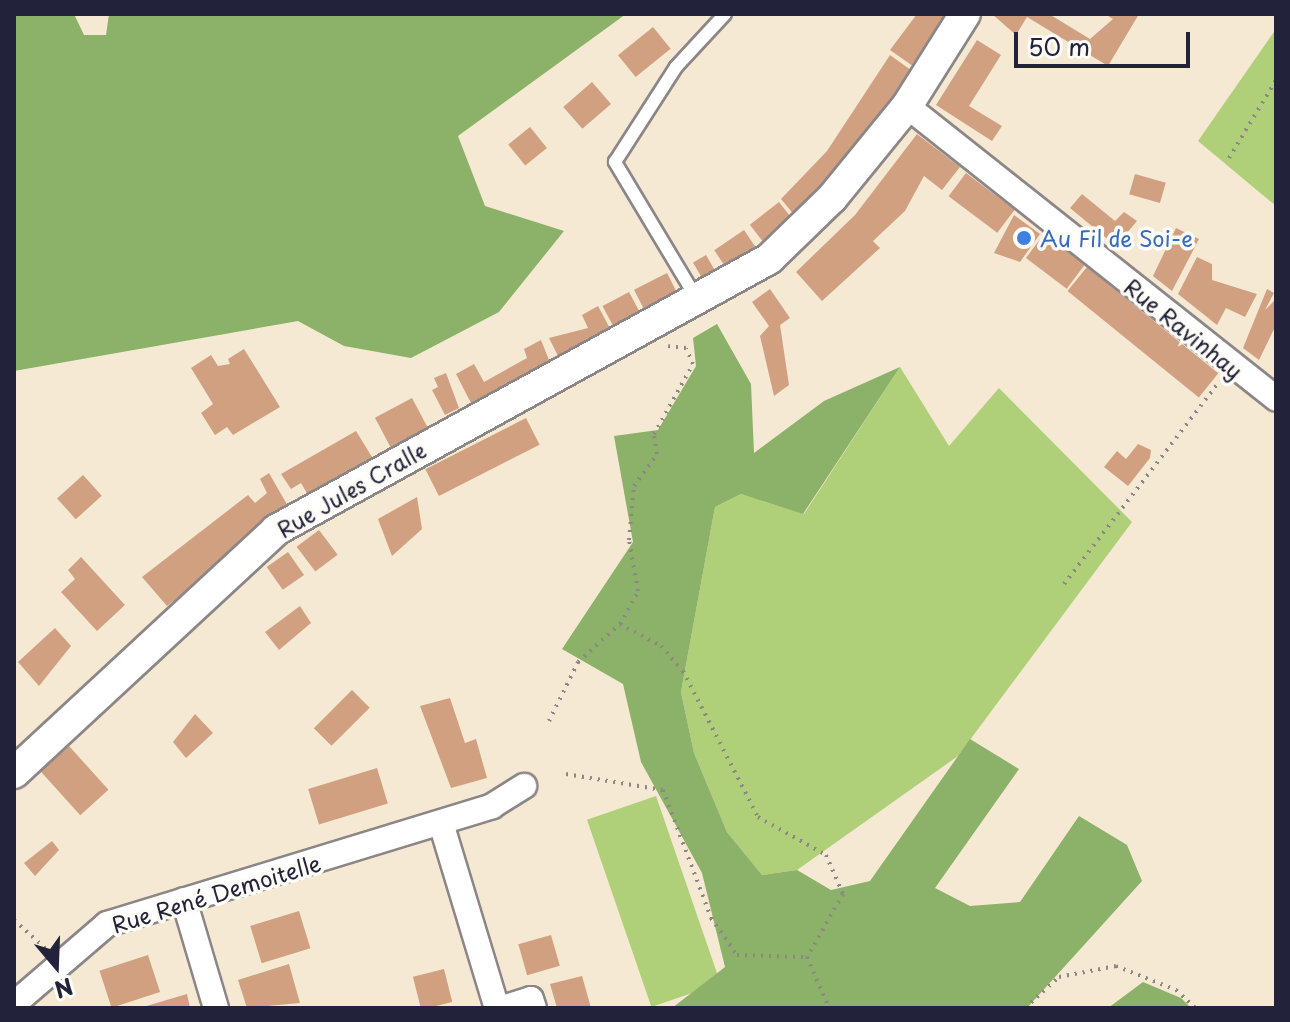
<!DOCTYPE html>
<html>
<head>
<meta charset="utf-8">
<style>
	body { margin:0 }
	#map { position:relative; width:1290px; height:1022px; overflow:hidden; background:#f5e9d3; font-family:"Playpen Sans",sans-serif }
	div>[style] { position:absolute }
	.green>* { inset:0; background:#afcf78; transform-origin:0 0 }
	.forest>* { inset:0; background:#8bb268 }
	.building>* { inset:0; background:#d1a080; transform-origin:0 0 }
	.path>* { height:4px; margin-top:-2px; transform-origin:0; background:repeating-linear-gradient(90deg,#8c8687 0 2px,transparent 0 8px) }
	.roads { filter:drop-shadow(2px 0 #8c8687) drop-shadow(-2px 0 #8c8687) drop-shadow(0 2px #8c8687) drop-shadow(0 -2px #8c8687) }
	.service>* { height:12px; margin:-6px; padding:0 6px; transform-origin:6px; border-radius:6px; background:#fff }
	.minor>* { height:24px; margin:-12px; padding:0 12px; transform-origin:12px; border-radius:12px; background:#fff }
	.tertiary>* { height:30px; margin:-15px; padding:0 15px; transform-origin:15px; border-radius:15px; background:#fff }
	.dots>* { width:22px; height:22px; translate:-50% -50%; box-sizing:border-box; border:4px solid #fdfcf7; border-radius:50% }
	span { translate:-50% -50%; white-space:nowrap; text-align:center; line-height:1.15; -webkit-text-stroke:7px #fdfcf7; paint-order:stroke }
	.shop-label { font-size:22px; color:#366cbe }
	.left { translate:0 -50%; text-align:left }
	.street-label { font-size:22px; color:#22223b }
	.frame { position:absolute; inset:0; border:16px solid #22223b; pointer-events:none }
	.north { position:absolute; left:16px; top:926px; width:80px; height:80px; -webkit-text-stroke:6px #fdfcf7; paint-order:stroke; rotate:161deg; font-size:22px; font-weight:700; line-height:32px; text-align:center; color:#22223b }
	.north::after { content:''; display:block; margin:auto; width:28px; height:36px; background:#22223b; clip-path:polygon(50% 0,100% 100%,50% 72%,0 100%) }
	.scale { position:absolute; left:1014px; top:32px; width:176px; height:36px; box-sizing:border-box; border:4px solid #22223b; border-top:0; padding-left:10px; font-size:24px; line-height:28px; white-space:nowrap; color:#22223b; -webkit-text-stroke:6px #fdfcf7; paint-order:stroke }
</style>
</head>
<body>
<div id="map">
	<div class="green">
		<div style="clip-path:polygon(1276px 29px,1276px 206px,1198px 141px)"></div>
		<div style="clip-path:polygon(900px 367px,949px 446px,999px 388px,1132px 522px,958px 756px,797px 870px,762px 875px,727px 832px,694px 753px,681px 692px,715px 507px,741px 494px,804px 514px)"></div>
		<div style="left:656px;top:796px;width:198px;height:73px;rotate:71deg"></div>
	</div>
	<div class="forest">
		<div style="clip-path:polygon(14px 14px,74px 14px,84px 35px,106px 35px,109px 14px,626px 14px,458px 136px,485px 206px,564px 231px,499px 312px,411px 358px,344px 346px,298px 321px,14px 371px)"></div>
		<div style="clip-path:polygon(717px 324px,751px 384px,754px 453px,824px 401px,900px 367px,803px 514px,741px 494px,715px 507px,681px 692px,694px 753px,727px 832px,762px 875px,797px 870px,831px 890px,870px 881px,970px 739px,1019px 769px,935px 888px,970px 906px,1020px 902px,1079px 816px,1127px 845px,1142px 881px,1027px 1008px,672px 1008px,725px 967px,702px 873px,641px 762px,623px 684px,562px 649px,633px 542px,614px 436px,658px 430px,696px 366px,693px 338px)"></div>
		<div style="clip-path:polygon(1143px 982px,1181px 998px,1191px 1008px,1108px 1008px)"></div>
	</div>
	<div class="building">
		<div style="clip-path:polygon(917px 14px,951px 14px,917px 69px,890px 50px)"></div>
		<div style="clip-path:polygon(992px 14px,1049px 14px,1090px 39px,1113px 19px,1105px 14px,1139px 14px,1108px 66px,1027px 17px,1016px 35px)"></div>
		<div style="left:653px;top:27px;width:28px;height:45px;rotate:51deg"></div>
		<div style="clip-path:polygon(977px 40px,1001px 55px,969px 106px,1002px 126px,992px 141px,936px 105px)"></div>
		<div style="clip-path:polygon(890px 55px,915px 73px,800px 222px,781px 199px,827px 151px)"></div>
		<div style="left:592px;top:82px;width:29px;height:38px;rotate:49deg"></div>
		<div style="left:530px;top:127px;width:27px;height:28px;rotate:51deg"></div>
		<div style="clip-path:polygon(917px 134px,960px 167px,942px 190px,924px 176px,905px 211px,873px 241px,880px 248px,822px 301px,796px 272px,855px 215px)"></div>
		<div style="left:966px;top:173px;width:61px;height:29px;rotate:37deg"></div>
		<div style="left:1135px;top:174px;width:32px;height:21px;rotate:16deg"></div>
		<div style="clip-path:polygon(1082px 194px,1115px 221px,1124px 212px,1137px 221px,1116px 246px,1070px 208px)"></div>
		<div style="left:779px;top:202px;width:29px;height:37px;rotate:52deg"></div>
		<div style="clip-path:polygon(1014px 215px,1040px 234px,1020px 262px,994px 253px)"></div>
		<div style="clip-path:polygon(1176px 228px,1199px 239px,1172px 291px,1153px 276px)"></div>
		<div style="left:744px;top:230px;width:29px;height:36px;rotate:56deg"></div>
		<div style="left:1044px;top:234px;width:51px;height:30px;rotate:37deg"></div>
		<div style="left:706px;top:255px;width:28px;height:15px;rotate:60deg"></div>
		<div style="clip-path:polygon(1197px 257px,1212px 264px,1212px 280px,1257px 294px,1245px 317px,1226px 308px,1217px 325px,1178px 294px)"></div>
		<div style="left:1087px;top:267px;width:169px;height:31px;rotate:39deg"></div>
		<div style="left:667px;top:273px;width:30px;height:37px;rotate:63deg"></div>
		<div style="clip-path:polygon(770px 289px,790px 318px,780px 325px,789px 385px,774px 396px,760px 336px,769px 326px,752px 302px)"></div>
		<div style="clip-path:polygon(1267px 289px,1274px 293px,1265px 310px,1276px 299px,1276px 325px,1259px 360px,1243px 348px)"></div>
		<div style="left:629px;top:292px;width:30px;height:30px;rotate:62deg"></div>
		<div style="clip-path:polygon(598px 306px,613px 334px,560px 360px,549px 338px,588px 328px,582px 315px)"></div>
		<div style="clip-path:polygon(541px 340px,551px 365px,472px 405px,456px 374px,474px 364px,484px 382px,527px 358px,524px 349px)"></div>
		<div style="clip-path:polygon(244px 349px,280px 407px,233px 435px,227px 427px,215px 435px,201px 413px,213px 404px,191px 368px,211px 355px,218px 366px,230px 364px,228px 359px)"></div>
		<div style="clip-path:polygon(446px 373px,459px 408px,445px 415px,432px 390px,438px 387px,434px 378px)"></div>
		<div style="left:412px;top:398px;width:34px;height:42px;rotate:62deg"></div>
		<div style="left:526px;top:418px;width:30px;height:113px;rotate:63deg"></div>
		<div style="clip-path:polygon(356px 431px,372px 457px,308px 495px,301px 483px,291px 489px,281px 474px)"></div>
		<div style="clip-path:polygon(1138px 444px,1151px 450px,1150px 458px,1128px 486px,1104px 467px,1117px 451px,1126px 459px)"></div>
		<div style="clip-path:polygon(269px 473px,289px 508px,167px 606px,142px 577px,248px 495px,255px 503px,267px 493px,260px 479px)"></div>
		<div style="left:83px;top:475px;width:28px;height:35px;rotate:48deg"></div>
		<div style="clip-path:polygon(417px 497px,422px 529px,392px 556px,378px 519px)"></div>
		<div style="left:319px;top:530px;width:31px;height:28px;rotate:53deg"></div>
		<div style="left:288px;top:552px;width:28px;height:26px;rotate:55deg"></div>
		<div style="clip-path:polygon(81px 557px,125px 605px,97px 631px,61px 592px,75px 579px,68px 570px)"></div>
		<div style="clip-path:polygon(300px 606px,311px 623px,279px 650px,265px 632px)"></div>
		<div style="clip-path:polygon(55px 628px,71px 646px,39px 686px,18px 662px)"></div>
		<div style="left:352px;top:690px;width:25px;height:54px;rotate:45deg"></div>
		<div style="clip-path:polygon(450px 698px,465px 743px,476px 739px,487px 778px,451px 788px,420px 706px)"></div>
		<div style="clip-path:polygon(195px 714px,213px 733px,186px 758px,173px 742px)"></div>
		<div style="left:69px;top:746px;width:59px;height:38px;rotate:48deg"></div>
		<div style="left:377px;top:768px;width:37px;height:72px;rotate:73deg"></div>
		<div style="clip-path:polygon(52px 841px,59px 850px,35px 876px,24px 863px)"></div>
		<div style="left:299px;top:911px;width:39px;height:51px;rotate:73deg"></div>
		<div style="left:551px;top:935px;width:32px;height:34px;rotate:74deg"></div>
		<div style="left:148px;top:955px;width:39px;height:51px;rotate:72deg"></div>
		<div style="clip-path:polygon(289px 964px,300px 1003px,247px 1008px,238px 980px)"></div>
		<div style="left:444px;top:969px;width:34px;height:32px;rotate:76deg"></div>
		<div style="clip-path:polygon(582px 976px,591px 1008px,557px 1008px,550px 984px)"></div>
		<div style="clip-path:polygon(187px 994px,190px 1008px,143px 1008px,143px 1007px)"></div>
	</div>
	<div class="path">
		<div style="left:1229px;top:158px;width:91px;rotate:-58.9deg"></div>
		<div style="left:1064px;top:584px;width:256px;rotate:-52.5deg"></div>
		<div style="left:620px;top:624px;width:47px;rotate:28.2deg"></div>
		<div style="left:661px;top:646px;width:33px;rotate:49deg"></div>
		<div style="left:683px;top:671px;width:164px;rotate:62.8deg"></div>
		<div style="left:758px;top:817px;width:78px;rotate:29.2deg"></div>
		<div style="left:826px;top:855px;width:43px;rotate:66.4deg"></div>
		<div style="left:843px;top:894px;width:73px;rotate:119.7deg"></div>
		<div style="left:549px;top:721px;width:66px;rotate:-63.8deg"></div>
		<div style="left:578px;top:662px;width:57px;rotate:-42.1deg"></div>
		<div style="left:620px;top:624px;width:38px;rotate:-61deg"></div>
		<div style="left:638px;top:591px;width:52px;rotate:-100deg"></div>
		<div style="left:629px;top:540px;width:54px;rotate:-84.7deg"></div>
		<div style="left:634px;top:486px;width:39px;rotate:-54deg"></div>
		<div style="left:657px;top:454px;width:20px;rotate:-99deg"></div>
		<div style="left:654px;top:434px;width:80px;rotate:-60.9deg"></div>
		<div style="left:693px;top:364px;width:17px;rotate:-114deg"></div>
		<div style="left:686px;top:348px;width:18px;rotate:-174deg"></div>
		<div style="left:566px;top:774px;width:98px;rotate:9.4deg"></div>
		<div style="left:663px;top:790px;width:137px;rotate:69.4deg"></div>
		<div style="left:711px;top:918px;width:45px;rotate:54.9deg"></div>
		<div style="left:737px;top:955px;width:70px;rotate:1.6deg"></div>
		<div style="left:807px;top:957px;width:56px;rotate:66.7deg"></div>
		<div style="left:14px;top:920px;width:42px;rotate:42.1deg"></div>
		<div style="left:1025px;top:1008px;width:46px;rotate:-42.4deg"></div>
		<div style="left:1059px;top:977px;width:58px;rotate:-10.9deg"></div>
		<div style="left:1116px;top:966px;width:65px;rotate:21.8deg"></div>
		<div style="left:1176px;top:990px;width:26px;rotate:43deg"></div>
	</div>
	<div class="roads">
		<div class="service">
			<div style="left:697px;top:299px;width:160px;rotate:-120.9deg"></div>
			<div style="left:615px;top:162px;width:113px;rotate:-57.3deg"></div>
			<div style="left:676px;top:67px;width:72px;rotate:-47.2deg"></div>
		</div>
		<div class="minor">
			<div style="left:907px;top:106px;width:471px;rotate:38.4deg"></div>
			<div style="left:441px;top:823px;width:193px;rotate:73.2deg"></div>
			<div style="left:184px;top:900px;width:113px;rotate:73.5deg"></div>
			<div style="left:14px;top:1004px;width:123px;rotate:-40.7deg"></div>
			<div style="left:107px;top:924px;width:403px;rotate:-17deg"></div>
			<div style="left:492px;top:806px;width:38px;rotate:-32deg"></div>
			<div style="left:503px;top:1008px;width:29px;rotate:-18deg"></div>
			<div style="left:531px;top:999px;width:9px;rotate:72deg"></div>
		</div>
		<div class="tertiary">
			<div style="left:14px;top:773px;width:357px;rotate:-42.8deg"></div>
			<div style="left:276px;top:530px;width:563px;rotate:-28.8deg"></div>
			<div style="left:769px;top:259px;width:88px;rotate:-44.1deg"></div>
			<div style="left:832px;top:198px;width:119px;rotate:-50.8deg"></div>
			<div style="left:907px;top:106px;width:109px;rotate:-57.8deg"></div>
		</div>
	</div>
	<div class="dots">
		<div style="left:1024px;top:238px;background:#3f7fe0"></div>
	</div>
	<div class="shop-label">
		<span class="left" style="left:1040px;top:238px">Au Fil de Soi-e</span>
	</div>
	<div class="street-label">
		<span style="left:1184px;top:328px;rotate:39deg">Rue Ravinhay</span>
		<span style="left:351px;top:489px;rotate:-30deg">Rue Jules Cralle</span>
		<span style="left:216px;top:893px;rotate:-17deg">Rue René Demoitelle</span>
	</div>
	<div class="frame"></div>
	<div class="north">N</div>
	<div class="scale">50 m</div>
</div>
</body>
</html>
